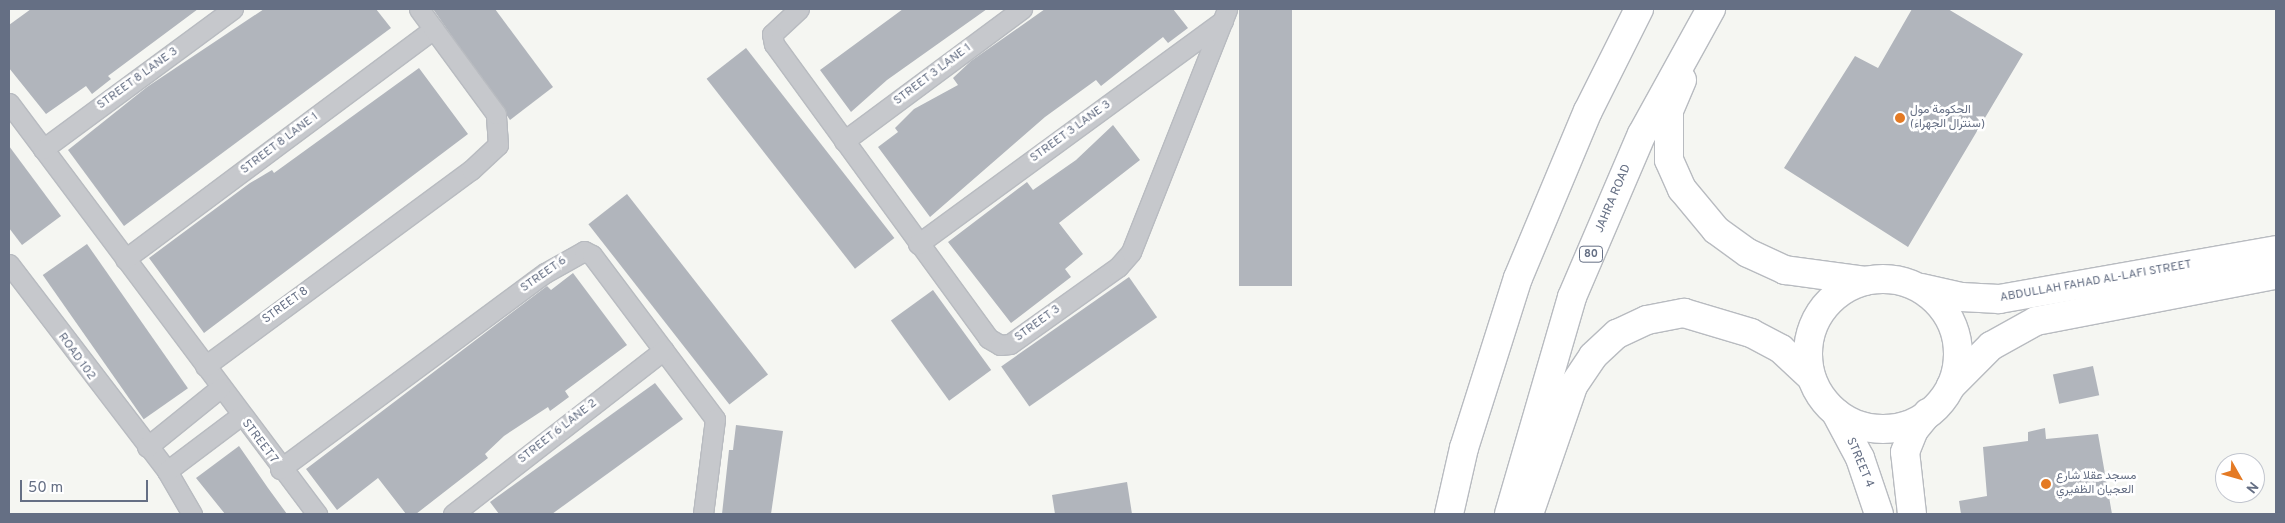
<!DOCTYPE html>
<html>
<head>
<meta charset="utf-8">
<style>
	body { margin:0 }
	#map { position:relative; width:2285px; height:523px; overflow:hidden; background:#f5f6f2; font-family:Overpass,Vazirmatn,sans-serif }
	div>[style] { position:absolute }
	.building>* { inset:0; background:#b1b5bc; transform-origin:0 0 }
	.roads { filter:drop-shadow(1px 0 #b8bbc0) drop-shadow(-1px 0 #b8bbc0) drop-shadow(0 1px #b8bbc0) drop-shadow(0 -1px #b8bbc0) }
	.street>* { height:19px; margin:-9.5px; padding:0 9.5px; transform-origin:9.5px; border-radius:9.5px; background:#c6c8cc }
	.secondary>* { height:28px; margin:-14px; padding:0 14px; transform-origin:14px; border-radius:14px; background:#fff }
	.secondary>.ring { margin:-14px; padding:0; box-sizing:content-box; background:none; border:28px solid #fff; border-radius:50% }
	.highway>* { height:28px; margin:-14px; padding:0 14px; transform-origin:14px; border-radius:14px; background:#fff }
	.dots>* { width:14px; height:14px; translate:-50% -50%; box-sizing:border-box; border:2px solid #fff; border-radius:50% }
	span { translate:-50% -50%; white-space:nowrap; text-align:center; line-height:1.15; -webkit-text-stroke:5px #fff; paint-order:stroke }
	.shield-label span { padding:1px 4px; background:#fff; border:1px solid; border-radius:4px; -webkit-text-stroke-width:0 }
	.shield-label { font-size:11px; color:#656f84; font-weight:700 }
	.street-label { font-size:12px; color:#656f84 }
	.poi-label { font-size:12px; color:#656f84 }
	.left { translate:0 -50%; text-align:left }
	.frame { position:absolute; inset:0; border:10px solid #656f84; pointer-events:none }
	.north { position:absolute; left:2215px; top:453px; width:50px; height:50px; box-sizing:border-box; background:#fff; border:1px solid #c1c5ce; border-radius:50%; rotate:128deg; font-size:14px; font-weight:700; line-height:20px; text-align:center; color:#656f84 }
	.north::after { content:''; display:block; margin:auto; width:18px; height:22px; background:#e47a24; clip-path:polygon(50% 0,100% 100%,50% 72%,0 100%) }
	.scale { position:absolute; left:20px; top:480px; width:128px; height:22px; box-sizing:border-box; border:2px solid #656f84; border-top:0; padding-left:6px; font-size:15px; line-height:18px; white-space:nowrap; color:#656f84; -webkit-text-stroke:4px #fff; paint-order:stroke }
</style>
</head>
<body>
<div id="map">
	<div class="building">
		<div style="clip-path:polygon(31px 9px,198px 9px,108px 76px,111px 79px,92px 94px,86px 86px,46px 114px,9px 68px,9px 25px)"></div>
		<div style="clip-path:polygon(264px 9px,376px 9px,391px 28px,124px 226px,68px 150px,147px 87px)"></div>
		<div style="clip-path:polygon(433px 9px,495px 9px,553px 87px,510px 120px)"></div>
		<div style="clip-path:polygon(903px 9px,987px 9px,887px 80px,851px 112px,820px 70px)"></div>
		<div style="clip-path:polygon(1045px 9px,1173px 9px,1188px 28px,1168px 43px,1163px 37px,1101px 86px,1096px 80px,1045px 117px,930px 217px,878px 147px,898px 132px,895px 128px,914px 109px,958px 85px,953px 78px,971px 61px)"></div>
		<div style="left:1239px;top:9px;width:53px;height:277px"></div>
		<div style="clip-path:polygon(1912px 9px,1948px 9px,2023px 54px,1908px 247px,1784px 168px,1855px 56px,1878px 68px)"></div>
		<div style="left:746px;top:48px;width:241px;height:50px;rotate:52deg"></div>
		<div style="clip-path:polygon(419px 68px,468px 134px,204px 333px,149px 258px,250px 183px,272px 170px,274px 173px)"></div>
		<div style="clip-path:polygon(1113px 125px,1140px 160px,1059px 223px,1083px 254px,1065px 269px,1071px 277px,1011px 323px,948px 242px,1027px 182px,1033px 190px,1076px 160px)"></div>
		<div style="clip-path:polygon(9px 146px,61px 216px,22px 245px,9px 228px)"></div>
		<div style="left:627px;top:194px;width:229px;height:49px;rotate:52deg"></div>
		<div style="left:87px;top:244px;width:176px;height:54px;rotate:55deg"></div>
		<div style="clip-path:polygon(573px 273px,627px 345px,565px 391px,569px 397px,550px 411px,548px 407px,504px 436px,485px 454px,488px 458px,416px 514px,406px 514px,378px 478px,337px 510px,306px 469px,547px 286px,551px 290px)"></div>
		<div style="left:1129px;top:277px;width:49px;height:156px;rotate:55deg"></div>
		<div style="left:933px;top:290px;width:99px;height:52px;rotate:54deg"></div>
		<div style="left:2093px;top:366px;width:30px;height:41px;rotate:78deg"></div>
		<div style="clip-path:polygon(655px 383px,683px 419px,552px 514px,499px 514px,490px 502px)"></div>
		<div style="clip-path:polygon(736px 425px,783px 431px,771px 514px,722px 514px,729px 450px,733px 450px)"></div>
		<div style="clip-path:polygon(2045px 428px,2046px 439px,2098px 434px,2112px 514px,1961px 514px,1959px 501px,1987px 496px,1983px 447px,2028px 441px,2028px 432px)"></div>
		<div style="clip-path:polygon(239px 446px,268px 488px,287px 514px,225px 514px,196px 478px)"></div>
		<div style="clip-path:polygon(1127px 482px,1132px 514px,1055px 514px,1052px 495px)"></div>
	</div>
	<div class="roads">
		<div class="street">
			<div style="left:799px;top:9px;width:37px;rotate:137deg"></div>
			<div style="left:772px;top:34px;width:10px;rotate:79deg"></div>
			<div style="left:774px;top:44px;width:364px;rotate:53.9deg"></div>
			<div style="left:988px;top:338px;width:14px;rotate:30deg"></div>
			<div style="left:1000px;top:345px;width:10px;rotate:-6deg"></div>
			<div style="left:1010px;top:344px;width:133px;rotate:-35.5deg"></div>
			<div style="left:1118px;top:267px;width:20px;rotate:-49deg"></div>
			<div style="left:1131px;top:252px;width:261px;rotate:-68.4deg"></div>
			<div style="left:9px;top:103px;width:514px;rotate:53.15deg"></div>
			<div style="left:844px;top:141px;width:222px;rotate:-36.6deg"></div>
			<div style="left:43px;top:149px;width:236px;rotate:-36.4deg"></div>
			<div style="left:918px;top:244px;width:378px;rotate:-36.2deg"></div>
			<div style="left:125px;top:259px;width:385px;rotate:-36.7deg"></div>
			<div style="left:9px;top:264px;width:260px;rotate:52.6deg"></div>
			<div style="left:167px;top:471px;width:50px;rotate:59.8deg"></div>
			<div style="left:205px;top:366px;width:330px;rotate:-36.4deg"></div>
			<div style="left:471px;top:170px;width:37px;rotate:-43deg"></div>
			<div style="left:498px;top:145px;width:31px;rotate:-94deg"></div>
			<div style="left:496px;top:114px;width:130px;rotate:-126.3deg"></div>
			<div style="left:147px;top:447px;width:94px;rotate:-38.9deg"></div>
			<div style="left:280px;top:469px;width:330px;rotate:-36.5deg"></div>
			<div style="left:545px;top:273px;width:45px;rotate:-29.4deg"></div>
			<div style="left:584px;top:251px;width:9px;rotate:27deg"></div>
			<div style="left:592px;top:255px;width:205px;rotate:53.1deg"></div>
			<div style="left:715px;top:419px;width:96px;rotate:97.2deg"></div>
			<div style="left:167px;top:471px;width:91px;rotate:-37deg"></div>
			<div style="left:453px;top:514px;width:267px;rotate:-37.9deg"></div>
		</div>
		<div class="secondary">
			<div style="left:1682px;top:80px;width:34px;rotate:113deg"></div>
			<div style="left:1669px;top:111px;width:49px;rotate:90deg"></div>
			<div style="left:1669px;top:160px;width:32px;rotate:66deg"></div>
			<div style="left:1682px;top:189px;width:53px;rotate:50.3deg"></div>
			<div style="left:1716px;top:230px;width:39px;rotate:36deg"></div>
			<div style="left:1748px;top:253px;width:41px;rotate:24.7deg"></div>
			<div style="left:1785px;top:270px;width:81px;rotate:7.8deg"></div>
			<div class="ring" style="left:1808px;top:279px;width:122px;height:122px"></div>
			<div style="left:1921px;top:288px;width:41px;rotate:12.7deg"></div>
			<div style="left:1961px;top:297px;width:38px;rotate:3deg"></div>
			<div style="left:1999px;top:299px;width:281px;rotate:-10deg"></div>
			<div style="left:1951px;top:386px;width:57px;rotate:-45deg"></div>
			<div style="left:1991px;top:346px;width:51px;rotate:-29.1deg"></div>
			<div style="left:2036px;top:321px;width:244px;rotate:-10.9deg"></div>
			<div style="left:1836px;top:413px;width:51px;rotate:61.9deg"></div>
			<div style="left:1860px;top:458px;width:59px;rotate:71.3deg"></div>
			<div style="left:1529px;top:514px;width:135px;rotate:-71deg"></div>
			<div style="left:1573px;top:386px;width:36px;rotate:-56deg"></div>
			<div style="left:1593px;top:356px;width:33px;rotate:-43deg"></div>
			<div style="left:1617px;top:334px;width:33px;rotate:-25deg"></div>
			<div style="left:1647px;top:320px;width:38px;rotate:-11deg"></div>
			<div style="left:1684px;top:313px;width:70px;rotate:16.6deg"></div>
			<div style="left:1751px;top:333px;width:34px;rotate:28deg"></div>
			<div style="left:1781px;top:349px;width:41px;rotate:43deg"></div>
			<div style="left:1912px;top:514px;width:62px;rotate:-96.4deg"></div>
			<div style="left:1905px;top:452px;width:24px;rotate:-68deg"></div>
			<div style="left:1914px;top:430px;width:22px;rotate:-51deg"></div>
		</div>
		<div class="highway">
			<div style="left:1449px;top:514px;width:68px;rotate:-77.2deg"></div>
			<div style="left:1464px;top:448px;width:178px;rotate:-72.4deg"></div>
			<div style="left:1518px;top:278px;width:181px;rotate:-67.3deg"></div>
			<div style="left:1588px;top:111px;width:114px;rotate:-63.4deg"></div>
			<div style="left:1509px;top:514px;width:226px;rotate:-73.8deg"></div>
			<div style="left:1572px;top:297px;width:177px;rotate:-66.8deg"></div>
			<div style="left:1642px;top:134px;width:143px;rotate:-61.1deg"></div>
		</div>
	</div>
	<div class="dots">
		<div style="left:1900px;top:118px;background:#e47a24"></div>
		<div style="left:2046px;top:484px;background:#e47a24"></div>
	</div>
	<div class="shield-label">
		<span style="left:1591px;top:254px">80</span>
	</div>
	<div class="street-label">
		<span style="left:933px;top:75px;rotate:-37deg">STREET 3 LANE 1</span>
		<span style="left:138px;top:79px;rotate:-36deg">STREET 8 LANE 3</span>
		<span style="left:1071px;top:132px;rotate:-36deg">STREET 3 LANE 3</span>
		<span style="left:280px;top:144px;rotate:-37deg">STREET 8 LANE 1</span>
		<span style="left:1614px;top:199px;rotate:-67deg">JAHRA ROAD</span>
		<span style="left:544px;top:275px;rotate:-35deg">STREET 6</span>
		<span style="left:2096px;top:282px;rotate:-10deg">ABDULLAH FAHAD AL-LAFI STREET</span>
		<span style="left:286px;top:306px;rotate:-36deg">STREET 8</span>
		<span style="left:1038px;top:324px;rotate:-36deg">STREET 3</span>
		<span style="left:76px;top:357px;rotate:54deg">ROAD 102</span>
		<span style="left:558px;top:432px;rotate:-38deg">STREET 6 LANE 2</span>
		<span style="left:259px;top:442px;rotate:53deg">STREET 7</span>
		<span style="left:1859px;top:463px;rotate:67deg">STREET 4</span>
	</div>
	<div class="poi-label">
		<span class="left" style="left:1910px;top:118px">الحكومة مول<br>(سنترال الجهراء)</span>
		<span class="left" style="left:2056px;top:484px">مسجد عقلا شارع<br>العجيان الظفيري</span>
	</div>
	<div class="frame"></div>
	<div class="north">N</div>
	<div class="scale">50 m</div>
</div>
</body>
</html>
